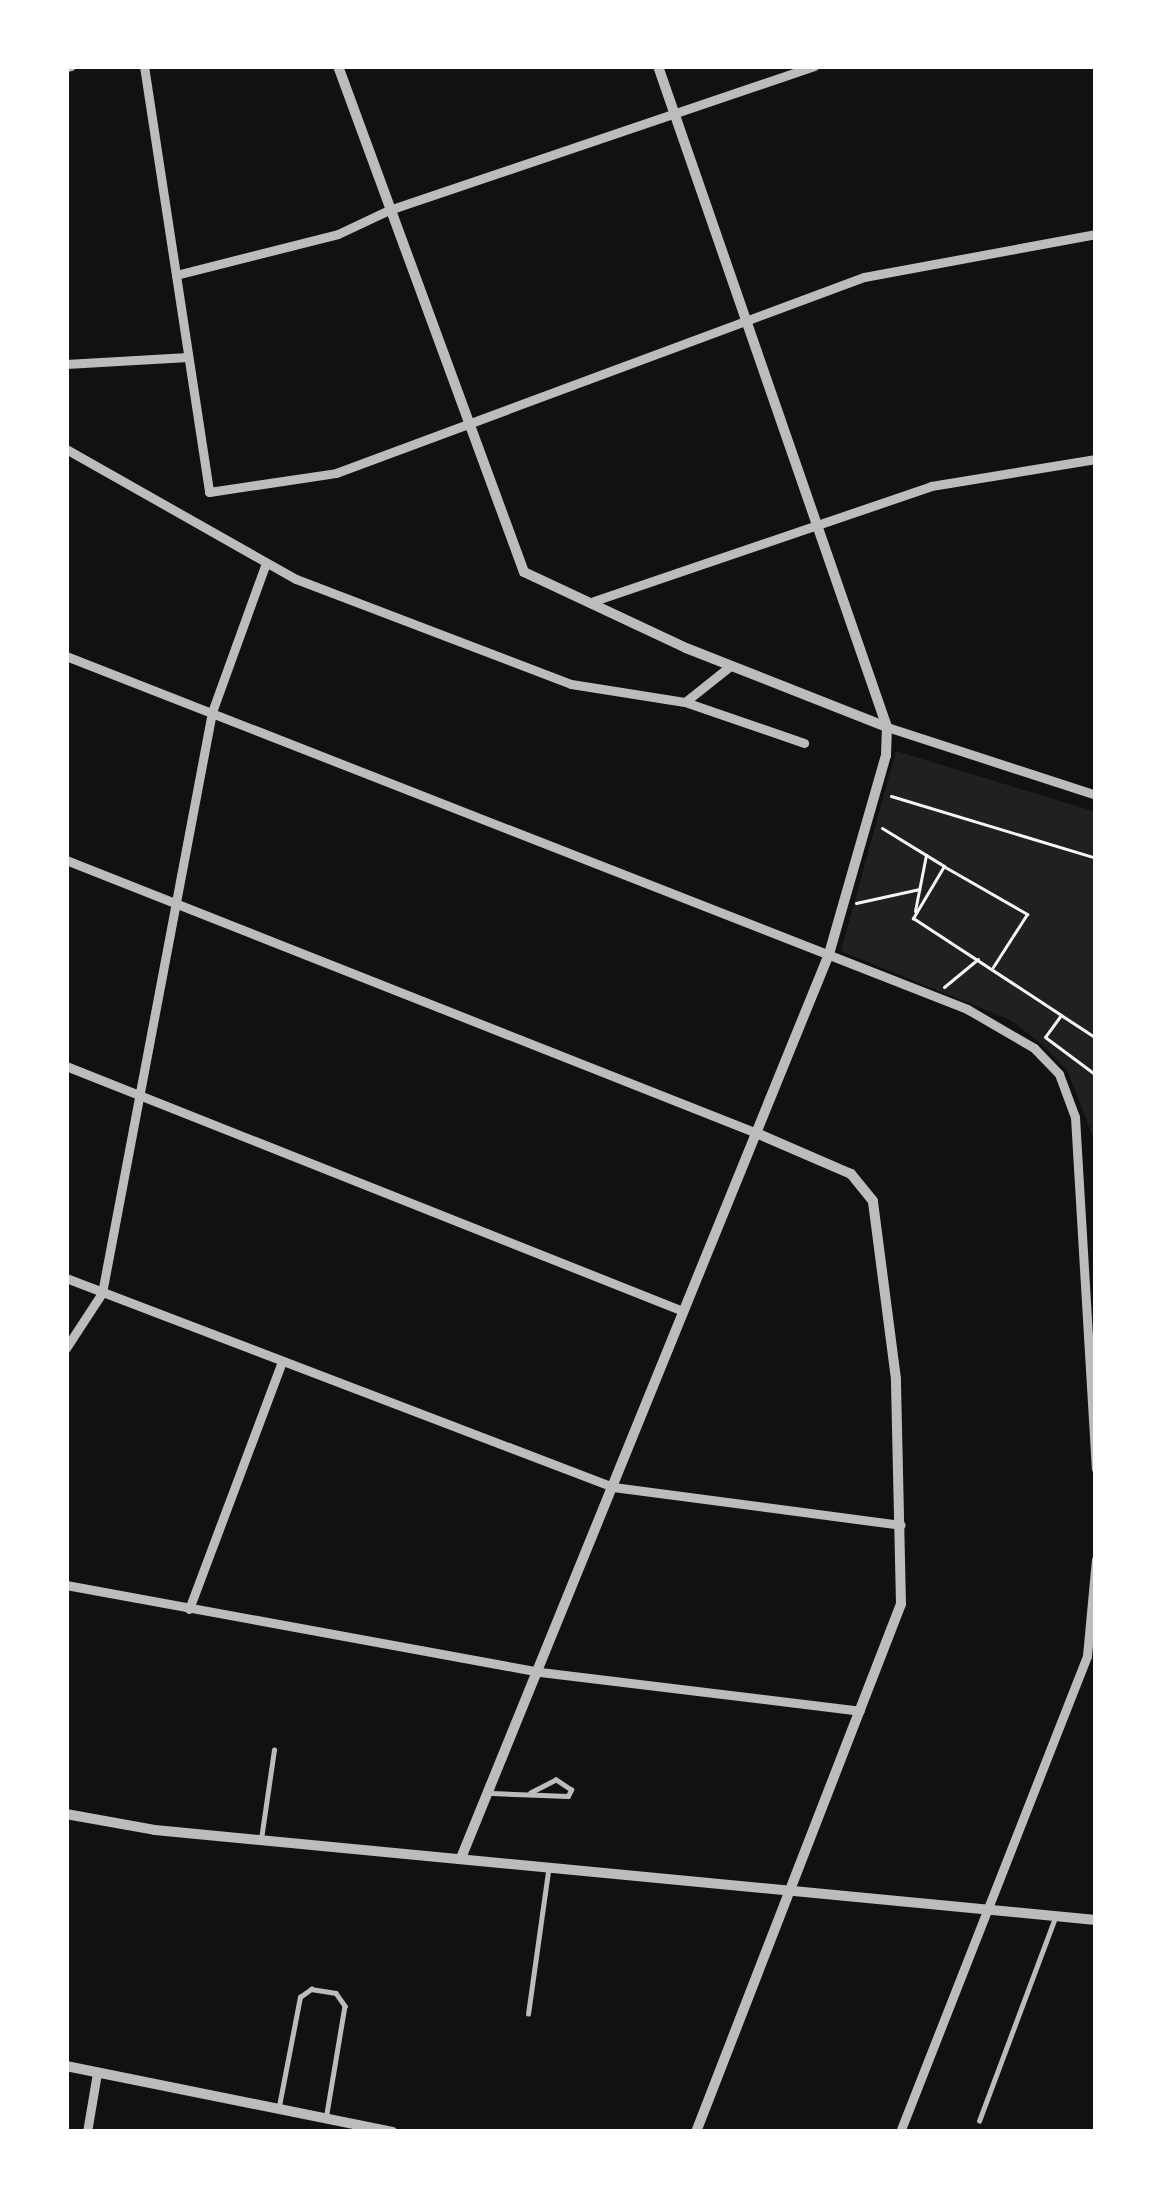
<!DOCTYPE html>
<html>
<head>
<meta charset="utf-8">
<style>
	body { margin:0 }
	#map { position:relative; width:1162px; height:2198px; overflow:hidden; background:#111; font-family:"Open Sans",sans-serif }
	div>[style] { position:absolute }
	.green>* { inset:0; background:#202020 }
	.path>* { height:3px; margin:-1.5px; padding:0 1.5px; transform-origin:1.5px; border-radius:1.5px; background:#f5f5f5 }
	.service>* { height:4.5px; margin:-2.25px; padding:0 2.25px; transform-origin:2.25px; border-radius:2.25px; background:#bcbcbc }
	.minor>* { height:9px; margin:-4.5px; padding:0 4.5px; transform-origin:4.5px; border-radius:4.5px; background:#bcbcbc }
	.tertiary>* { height:10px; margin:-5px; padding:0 5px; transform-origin:5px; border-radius:5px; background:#bcbcbc }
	span { translate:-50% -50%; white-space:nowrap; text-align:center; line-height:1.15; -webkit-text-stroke:9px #fff; paint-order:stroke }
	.frame { position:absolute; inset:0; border:69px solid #fff; pointer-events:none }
</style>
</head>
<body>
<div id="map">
	<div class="green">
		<div style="clip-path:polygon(896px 751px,1096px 812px,1096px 1145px,1068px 1072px,1043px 1045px,1010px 1020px,841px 951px)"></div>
	</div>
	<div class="path">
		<div style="left:891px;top:796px;width:214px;rotate:16.8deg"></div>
		<div style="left:882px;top:828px;width:73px;rotate:31.5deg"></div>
		<div style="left:944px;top:866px;width:61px;rotate:120.8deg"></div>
		<div style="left:913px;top:918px;width:177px;rotate:33.2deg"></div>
		<div style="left:945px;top:867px;width:95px;rotate:29.8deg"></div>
		<div style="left:1027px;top:914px;width:63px;rotate:122.7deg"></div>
		<div style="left:856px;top:903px;width:65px;rotate:-12.5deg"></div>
		<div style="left:915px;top:911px;width:57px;rotate:-78.9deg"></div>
		<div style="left:944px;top:987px;width:44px;rotate:-39.5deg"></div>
		<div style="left:1096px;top:1038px;width:42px;rotate:-146.7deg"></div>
		<div style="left:1061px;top:1015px;width:27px;rotate:126deg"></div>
		<div style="left:1045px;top:1037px;width:64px;rotate:36.7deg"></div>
	</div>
	<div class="service">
		<div style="left:492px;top:1793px;width:76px;rotate:2.3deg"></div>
		<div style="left:568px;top:1796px;width:7px;rotate:-63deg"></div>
		<div style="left:571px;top:1790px;width:18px;rotate:-146deg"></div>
		<div style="left:556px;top:1780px;width:28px;rotate:153deg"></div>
		<div style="left:261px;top:1839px;width:90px;rotate:-81.7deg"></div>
		<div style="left:528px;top:2014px;width:143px;rotate:-82deg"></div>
		<div style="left:279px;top:2106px;width:111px;rotate:-79.1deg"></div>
		<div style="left:300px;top:1997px;width:14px;rotate:-36deg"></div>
		<div style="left:311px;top:1989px;width:25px;rotate:9deg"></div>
		<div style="left:336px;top:1993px;width:16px;rotate:55deg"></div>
		<div style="left:345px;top:2006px;width:115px;rotate:99.5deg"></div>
		<div style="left:979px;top:2121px;width:217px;rotate:-69.5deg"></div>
	</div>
	<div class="minor">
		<div style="left:144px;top:66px;width:431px;rotate:81.3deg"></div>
		<div style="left:209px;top:492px;width:128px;rotate:-8.5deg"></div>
		<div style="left:336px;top:473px;width:563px;rotate:-20.37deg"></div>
		<div style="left:864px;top:277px;width:236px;rotate:-10.5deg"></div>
		<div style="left:66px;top:67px;width:5px;rotate:-11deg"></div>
		<div style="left:176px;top:275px;width:167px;rotate:-14.2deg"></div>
		<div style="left:338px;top:234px;width:56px;rotate:-25.2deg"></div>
		<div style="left:389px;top:210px;width:449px;rotate:-18.7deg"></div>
		<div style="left:66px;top:364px;width:122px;rotate:-3.3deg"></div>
		<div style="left:66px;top:449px;width:264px;rotate:29.5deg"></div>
		<div style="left:296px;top:579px;width:294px;rotate:20.9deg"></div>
		<div style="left:571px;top:684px;width:115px;rotate:9deg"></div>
		<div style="left:685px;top:702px;width:126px;rotate:19deg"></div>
		<div style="left:594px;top:601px;width:356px;rotate:-18.8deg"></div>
		<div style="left:931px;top:486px;width:167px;rotate:-9.3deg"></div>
		<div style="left:66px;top:656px;width:968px;rotate:21.39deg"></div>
		<div style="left:967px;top:1009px;width:78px;rotate:30.2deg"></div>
		<div style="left:1034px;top:1048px;width:36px;rotate:46deg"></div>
		<div style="left:1059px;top:1074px;width:46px;rotate:69.6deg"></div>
		<div style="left:1075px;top:1117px;width:352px;rotate:86.6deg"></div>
		<div style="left:685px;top:702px;width:56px;rotate:-38.5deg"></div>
		<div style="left:887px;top:727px;width:220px;rotate:18deg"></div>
		<div style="left:66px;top:860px;width:740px;rotate:21.57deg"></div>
		<div style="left:66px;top:1066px;width:664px;rotate:21.66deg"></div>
		<div style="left:66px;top:1278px;width:586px;rotate:20.91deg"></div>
		<div style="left:613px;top:1487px;width:290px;rotate:7.5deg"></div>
		<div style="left:66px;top:1348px;width:66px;rotate:-56.8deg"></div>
		<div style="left:102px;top:1293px;width:591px;rotate:-79.28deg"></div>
		<div style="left:212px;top:712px;width:158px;rotate:-70.1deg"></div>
		<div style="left:66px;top:1585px;width:482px;rotate:10.4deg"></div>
		<div style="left:540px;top:1672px;width:322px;rotate:6.9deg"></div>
		<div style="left:189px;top:1609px;width:265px;rotate:-69.4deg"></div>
		<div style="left:87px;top:2132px;width:60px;rotate:-80.4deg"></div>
		<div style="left:900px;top:2132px;width:511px;rotate:-68.55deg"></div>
		<div style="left:1087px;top:1656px;width:97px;rotate:-84.7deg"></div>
	</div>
	<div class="tertiary">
		<div style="left:338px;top:66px;width:539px;rotate:69.82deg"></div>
		<div style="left:524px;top:572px;width:179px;rotate:25.1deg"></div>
		<div style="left:686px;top:648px;width:216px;rotate:21.5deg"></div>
		<div style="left:66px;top:1814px;width:90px;rotate:10.2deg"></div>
		<div style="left:155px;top:1830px;width:945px;rotate:5.46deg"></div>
		<div style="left:461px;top:1858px;width:976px;rotate:-67.85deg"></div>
		<div style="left:829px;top:954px;width:207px;rotate:-74deg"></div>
		<div style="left:886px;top:755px;width:28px;rotate:-88deg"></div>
		<div style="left:887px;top:727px;width:700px;rotate:-109.11deg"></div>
		<div style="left:66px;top:2066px;width:333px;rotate:11.4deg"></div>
		<div style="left:696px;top:2132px;width:566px;rotate:-68.78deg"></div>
		<div style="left:901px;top:1604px;width:225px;rotate:-91.3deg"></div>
		<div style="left:896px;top:1379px;width:179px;rotate:-97.4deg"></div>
		<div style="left:873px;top:1201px;width:35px;rotate:-129deg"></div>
		<div style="left:851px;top:1174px;width:106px;rotate:-156.6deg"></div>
	</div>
	<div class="frame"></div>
</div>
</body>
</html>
